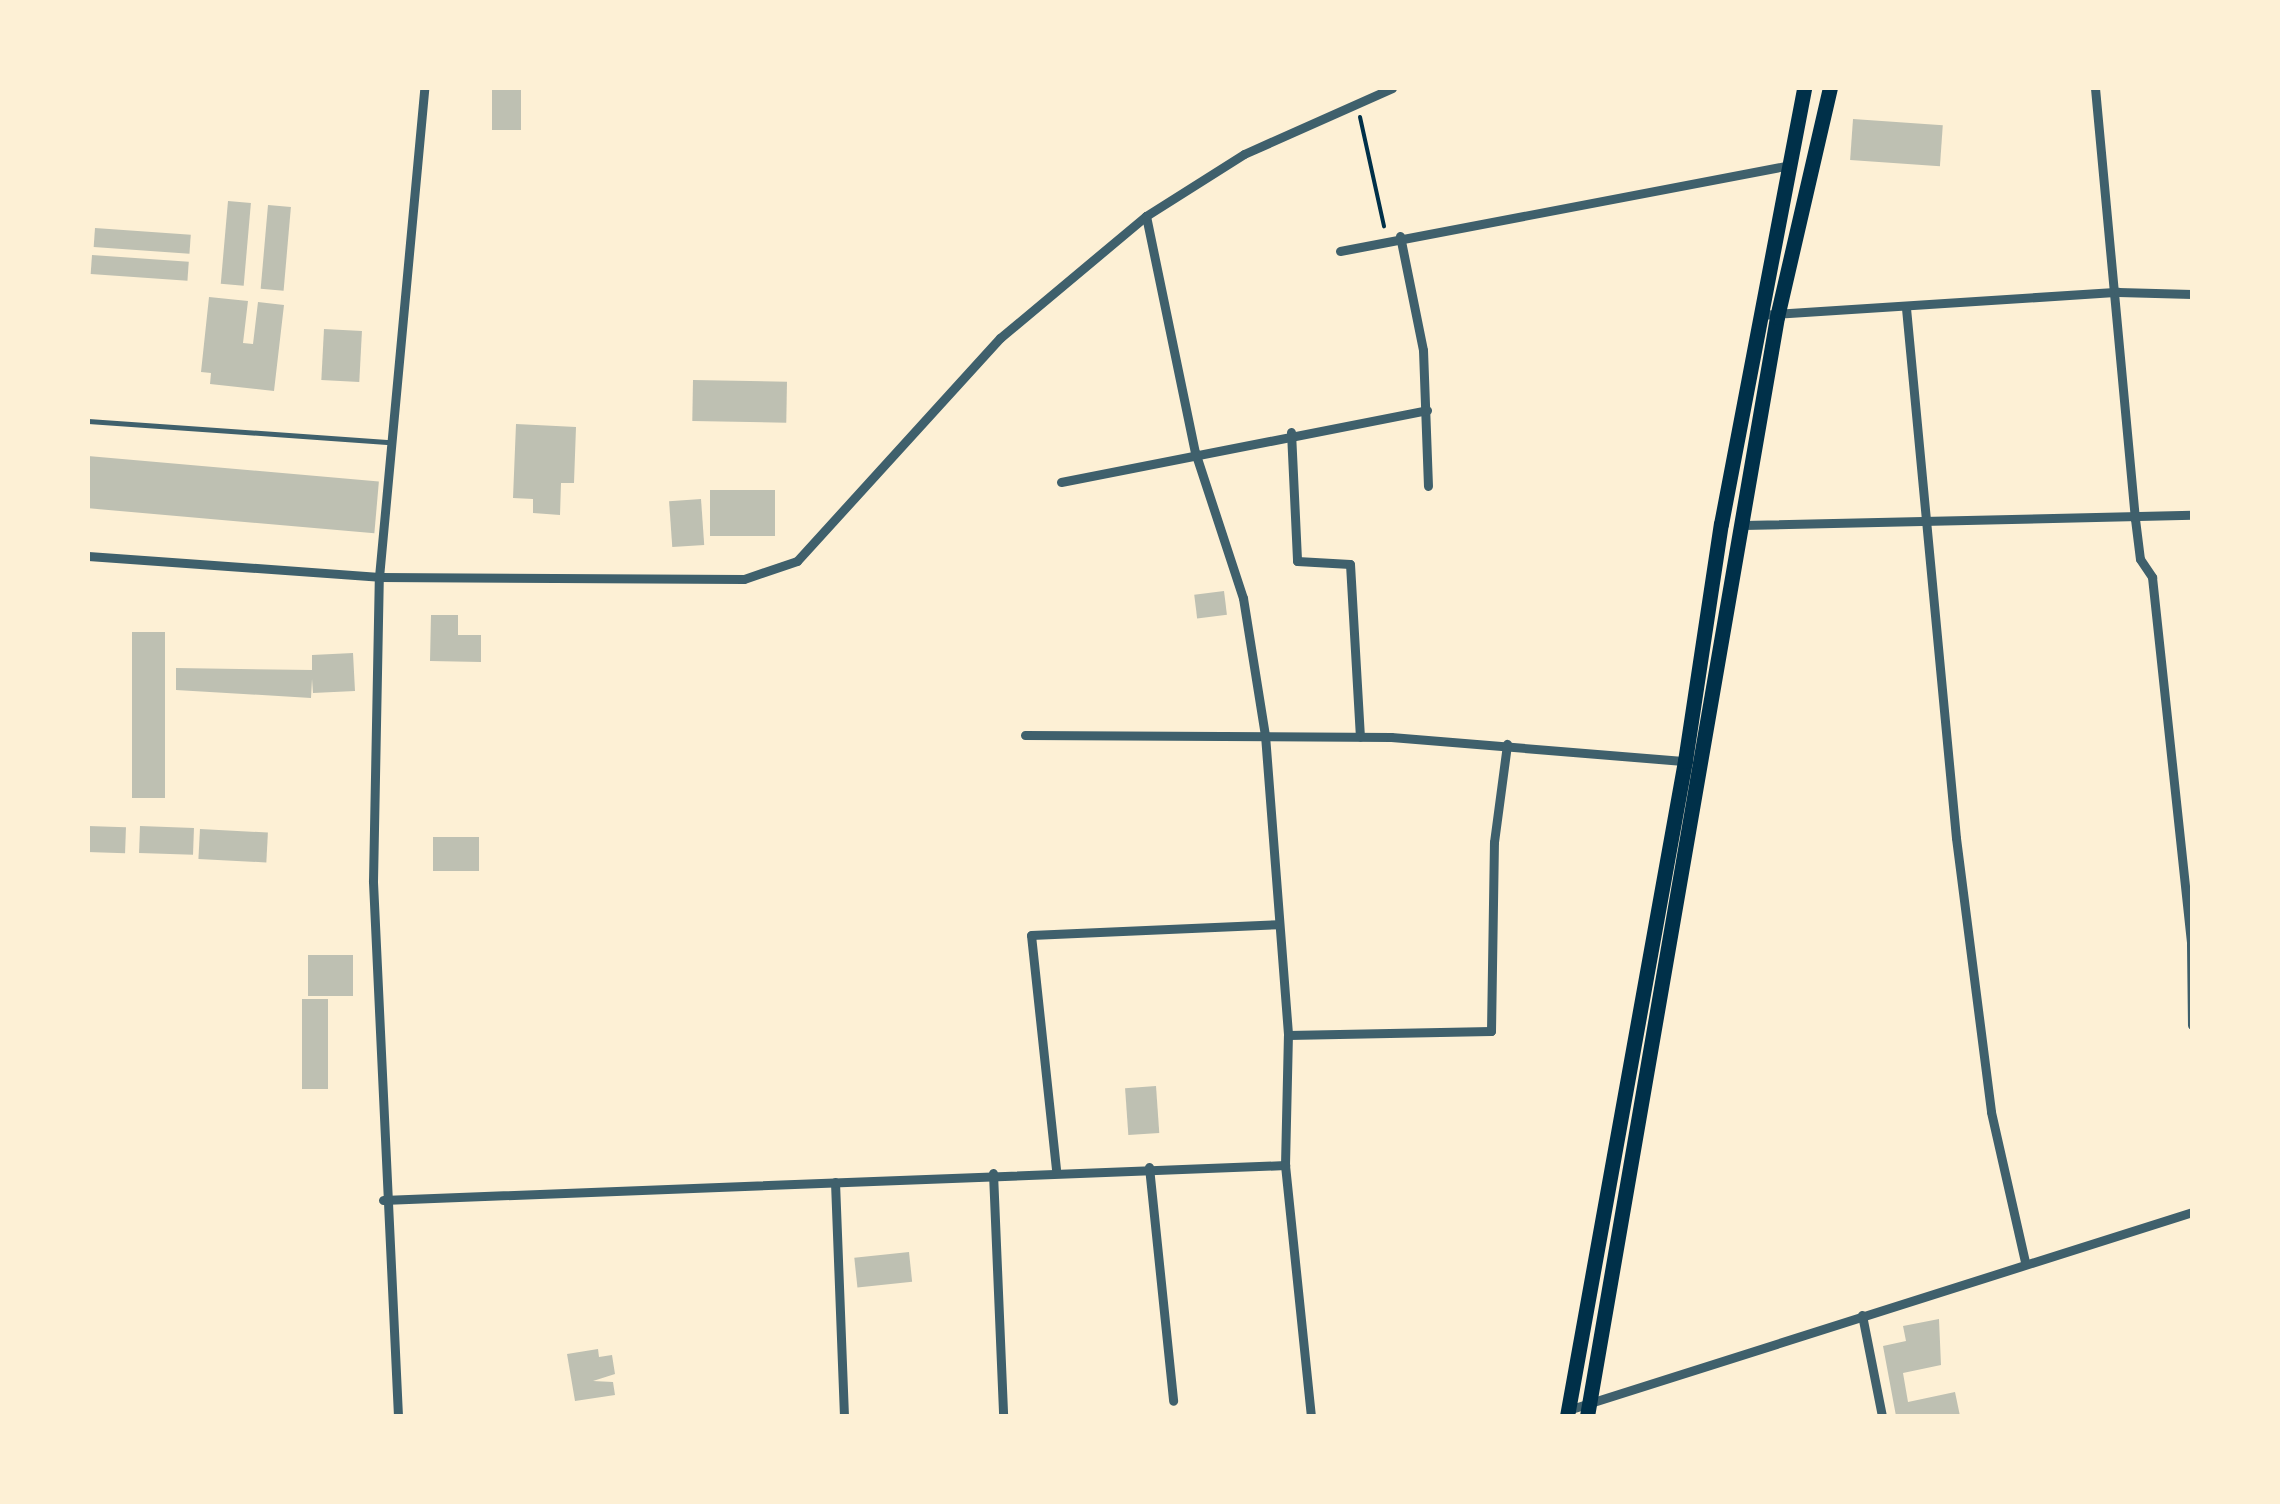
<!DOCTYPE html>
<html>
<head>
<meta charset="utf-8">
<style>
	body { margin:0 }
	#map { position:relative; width:2280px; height:1504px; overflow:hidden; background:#fdf0d5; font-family:"Varela Round",sans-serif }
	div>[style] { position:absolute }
	.building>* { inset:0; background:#bec0b2; transform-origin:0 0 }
	.path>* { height:4px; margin:-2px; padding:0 2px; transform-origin:2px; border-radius:2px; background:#003049 }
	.service>* { height:5px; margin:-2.5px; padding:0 2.5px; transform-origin:2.5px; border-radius:2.5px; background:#3f606c }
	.minor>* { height:9px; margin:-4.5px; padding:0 4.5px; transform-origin:4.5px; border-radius:4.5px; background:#3f606c }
	.trunk>* { height:15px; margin:-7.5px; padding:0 7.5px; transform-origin:7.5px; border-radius:7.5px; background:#003049 }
	span { translate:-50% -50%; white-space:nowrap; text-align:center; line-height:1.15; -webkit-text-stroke:8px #fdf0d5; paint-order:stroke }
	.frame { position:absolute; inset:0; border:90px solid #fdf0d5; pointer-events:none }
</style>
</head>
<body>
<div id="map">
	<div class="building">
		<div style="left:492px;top:88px;width:29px;height:42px"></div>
		<div style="left:1853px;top:119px;width:90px;height:41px;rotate:4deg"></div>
		<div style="left:228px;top:201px;width:23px;height:83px;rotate:5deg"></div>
		<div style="left:268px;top:205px;width:23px;height:84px;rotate:5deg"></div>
		<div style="left:95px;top:228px;width:96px;height:19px;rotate:4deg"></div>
		<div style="left:92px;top:255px;width:97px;height:19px;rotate:4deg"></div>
		<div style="clip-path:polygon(209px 297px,248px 301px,243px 343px,253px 344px,258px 302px,284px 305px,274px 391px,210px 384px,211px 373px,201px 372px)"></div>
		<div style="left:324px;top:329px;width:38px;height:51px;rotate:3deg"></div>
		<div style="left:693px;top:380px;width:94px;height:41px;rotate:1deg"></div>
		<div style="clip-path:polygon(516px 424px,576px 427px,574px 483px,561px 483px,560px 515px,533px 513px,533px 499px,513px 498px)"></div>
		<div style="left:88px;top:456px;width:292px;height:52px;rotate:5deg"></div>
		<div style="left:710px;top:490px;width:65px;height:46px"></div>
		<div style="left:701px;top:499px;width:46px;height:32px;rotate:86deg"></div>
		<div style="left:1224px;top:591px;width:24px;height:30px;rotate:83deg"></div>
		<div style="clip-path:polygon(431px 615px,458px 615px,458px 635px,481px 635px,481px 662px,430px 661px)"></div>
		<div style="left:132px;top:632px;width:33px;height:166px"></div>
		<div style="clip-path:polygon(353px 653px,355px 691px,313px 693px,312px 679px,311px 698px,176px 690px,176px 668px,312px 670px,312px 655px)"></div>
		<div style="left:88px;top:826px;width:38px;height:26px;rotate:2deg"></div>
		<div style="left:140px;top:826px;width:54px;height:27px;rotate:2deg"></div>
		<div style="left:200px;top:829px;width:68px;height:30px;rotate:3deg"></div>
		<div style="left:479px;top:837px;width:34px;height:46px;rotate:90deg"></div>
		<div style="left:308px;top:955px;width:45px;height:41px"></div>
		<div style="left:302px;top:999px;width:26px;height:90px"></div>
		<div style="left:1156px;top:1086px;width:47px;height:31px;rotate:86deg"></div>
		<div style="left:909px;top:1252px;width:30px;height:55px;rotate:84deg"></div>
		<div style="clip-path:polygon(1939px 1319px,1941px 1365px,1903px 1373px,1908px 1402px,1955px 1392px,1960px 1416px,1896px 1416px,1883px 1346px,1906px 1341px,1903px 1326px)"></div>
		<div style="clip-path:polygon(598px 1349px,599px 1357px,612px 1355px,615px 1374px,593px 1381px,613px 1382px,615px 1395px,575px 1401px,567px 1354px)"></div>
	</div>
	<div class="path">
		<div style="left:1360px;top:117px;width:112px;rotate:77.6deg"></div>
	</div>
	<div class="service">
		<div style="left:88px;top:421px;width:303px;rotate:4deg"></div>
	</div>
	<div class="minor">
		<div style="left:2095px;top:88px;width:433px;rotate:84.7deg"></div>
		<div style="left:2135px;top:519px;width:40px;rotate:82.9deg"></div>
		<div style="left:2140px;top:559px;width:22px;rotate:56deg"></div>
		<div style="left:2152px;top:577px;width:369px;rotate:83.9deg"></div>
		<div style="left:2191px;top:944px;width:81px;rotate:89.3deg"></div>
		<div style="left:1146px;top:216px;width:241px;rotate:78.3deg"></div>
		<div style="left:1195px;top:452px;width:154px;rotate:71.8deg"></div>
		<div style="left:1243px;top:598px;width:139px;rotate:80.9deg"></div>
		<div style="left:1265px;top:735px;width:301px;rotate:85.6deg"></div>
		<div style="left:1400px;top:236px;width:116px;rotate:78.6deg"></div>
		<div style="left:1423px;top:350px;width:136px;rotate:87.9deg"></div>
		<div style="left:1340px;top:251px;width:455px;rotate:-10.8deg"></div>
		<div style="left:1906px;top:308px;width:532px;rotate:84.61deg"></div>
		<div style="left:1956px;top:838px;width:276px;rotate:82.7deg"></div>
		<div style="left:1991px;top:1112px;width:154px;rotate:77.2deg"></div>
		<div style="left:1759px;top:315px;width:360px;rotate:-3.7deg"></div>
		<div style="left:2118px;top:292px;width:74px;rotate:1.5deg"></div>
		<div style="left:1291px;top:432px;width:129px;rotate:87.3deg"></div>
		<div style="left:1297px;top:561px;width:53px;rotate:3.2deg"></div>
		<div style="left:1350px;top:564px;width:173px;rotate:86.7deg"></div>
		<div style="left:1061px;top:482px;width:373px;rotate:-11.1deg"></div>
		<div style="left:1743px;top:525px;width:449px;rotate:-1.3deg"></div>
		<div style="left:88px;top:556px;width:292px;rotate:4.1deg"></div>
		<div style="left:379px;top:577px;width:365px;rotate:0.3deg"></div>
		<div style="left:744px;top:579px;width:56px;rotate:-18.8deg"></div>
		<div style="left:797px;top:561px;width:302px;rotate:-47.7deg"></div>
		<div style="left:1000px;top:338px;width:190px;rotate:-39.9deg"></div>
		<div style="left:1146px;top:216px;width:116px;rotate:-32.3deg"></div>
		<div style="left:1244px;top:154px;width:162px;rotate:-24deg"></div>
		<div style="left:1025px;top:735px;width:366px;rotate:0.3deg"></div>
		<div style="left:1391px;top:737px;width:296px;rotate:4.7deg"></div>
		<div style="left:1285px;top:1165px;width:130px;rotate:-88.7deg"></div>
		<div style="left:1288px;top:1035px;width:203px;rotate:-1.1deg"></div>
		<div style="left:1491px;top:1031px;width:189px;rotate:-89.1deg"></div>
		<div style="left:1494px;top:842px;width:99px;rotate:-82.4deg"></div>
		<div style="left:1149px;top:1167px;width:235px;rotate:84.1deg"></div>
		<div style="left:1056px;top:1169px;width:235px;rotate:-96.1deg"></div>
		<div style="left:1031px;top:935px;width:248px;rotate:-2.5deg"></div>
		<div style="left:993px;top:1173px;width:243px;rotate:87.6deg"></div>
		<div style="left:835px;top:1182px;width:234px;rotate:87.8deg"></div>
		<div style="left:383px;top:1200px;width:903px;rotate:-2.22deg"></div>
		<div style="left:1285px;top:1165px;width:252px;rotate:84.1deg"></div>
		<div style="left:1862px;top:1315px;width:103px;rotate:78.8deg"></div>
		<div style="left:1568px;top:1410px;width:655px;rotate:-17.6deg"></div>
		<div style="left:398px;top:1416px;width:536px;rotate:-92.68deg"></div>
		<div style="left:373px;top:881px;width:304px;rotate:-88.9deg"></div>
		<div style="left:379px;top:577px;width:491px;rotate:-84.7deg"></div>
	</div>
	<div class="trunk">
		<div style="left:1567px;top:1416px;width:666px;rotate:-79.79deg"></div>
		<div style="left:1685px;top:761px;width:240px;rotate:-81.4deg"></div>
		<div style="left:1721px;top:524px;width:444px;rotate:-79.2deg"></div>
		<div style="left:1587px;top:1416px;width:1115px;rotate:-80.19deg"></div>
		<div style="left:1777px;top:317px;width:235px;rotate:-77deg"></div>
	</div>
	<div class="frame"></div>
</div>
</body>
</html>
